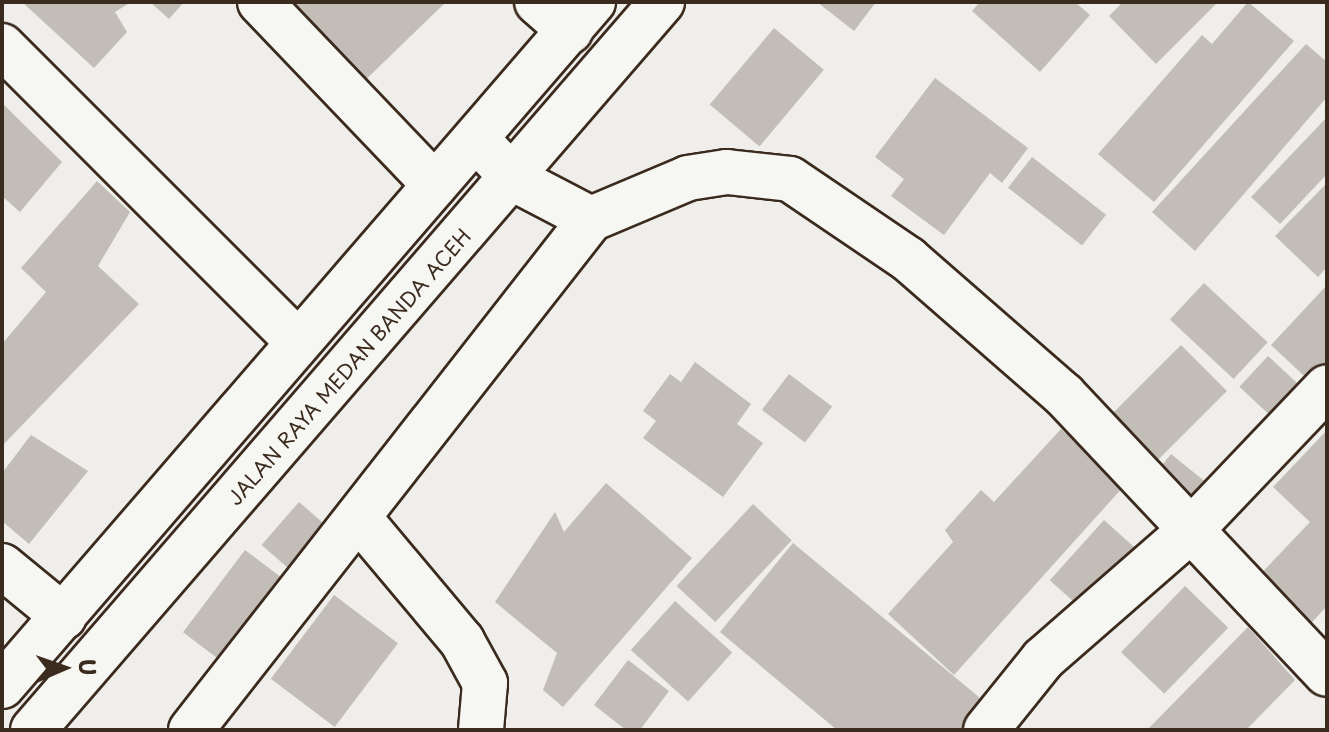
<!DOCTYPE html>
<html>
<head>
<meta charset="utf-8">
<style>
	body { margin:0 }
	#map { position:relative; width:1329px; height:732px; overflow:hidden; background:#efeeea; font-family:"Playpen Sans",sans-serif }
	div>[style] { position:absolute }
	.building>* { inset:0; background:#c2bdb7; transform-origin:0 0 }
	.roads { filter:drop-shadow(2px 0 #3b2a1e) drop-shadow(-2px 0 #3b2a1e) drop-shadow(0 2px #3b2a1e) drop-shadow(0 -2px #3b2a1e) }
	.minor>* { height:44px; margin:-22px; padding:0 22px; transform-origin:22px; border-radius:22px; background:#f6f6f2 }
	.highway>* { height:44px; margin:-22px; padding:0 22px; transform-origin:22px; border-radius:22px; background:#f6f6f2 }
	span { translate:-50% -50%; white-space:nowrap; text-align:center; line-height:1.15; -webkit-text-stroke:6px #f6f6f2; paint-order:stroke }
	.street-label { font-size:20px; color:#3b2a1e }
	.frame { position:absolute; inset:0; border:4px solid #3b2a1e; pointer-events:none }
	.north { position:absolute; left:24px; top:628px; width:80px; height:80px; -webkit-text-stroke:6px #f6f6f2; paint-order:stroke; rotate:88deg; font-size:22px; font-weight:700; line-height:32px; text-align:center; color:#3b2a1e }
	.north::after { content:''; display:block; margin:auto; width:28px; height:36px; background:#3b2a1e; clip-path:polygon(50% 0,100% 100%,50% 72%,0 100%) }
</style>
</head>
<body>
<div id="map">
	<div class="building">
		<div style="clip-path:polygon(22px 2px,131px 2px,115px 12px,127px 32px,94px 68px)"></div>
		<div style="clip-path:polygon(150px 2px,184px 2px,169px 19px)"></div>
		<div style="clip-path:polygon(274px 2px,446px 2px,357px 88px)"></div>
		<div style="clip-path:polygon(817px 2px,876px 2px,854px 31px)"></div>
		<div style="clip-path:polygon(980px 2px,1075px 2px,1090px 15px,1040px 72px,972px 11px)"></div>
		<div style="clip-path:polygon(1123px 2px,1218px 2px,1156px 64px,1109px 16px)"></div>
		<div style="clip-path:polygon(1248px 2px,1294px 41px,1154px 202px,1098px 154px,1202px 35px,1212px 44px)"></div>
		<div style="left:774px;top:28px;width:65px;height:100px;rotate:40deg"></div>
		<div style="clip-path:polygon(1306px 44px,1327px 62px,1327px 97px,1195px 251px,1152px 212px)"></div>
		<div style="clip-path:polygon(935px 78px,1028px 148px,1002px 183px,990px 173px,944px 235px,891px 196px,904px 179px,875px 157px)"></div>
		<div style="clip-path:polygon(2px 103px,62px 162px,20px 212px,2px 196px)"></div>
		<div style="clip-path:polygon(1327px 117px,1327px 174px,1280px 224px,1251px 197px)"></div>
		<div style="left:1032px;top:157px;width:94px;height:39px;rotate:38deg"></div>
		<div style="clip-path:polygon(97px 181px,130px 212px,98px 266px,139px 304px,2px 446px,2px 344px,46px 292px,21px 268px)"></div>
		<div style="clip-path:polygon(1327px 183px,1327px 267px,1318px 277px,1275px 236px)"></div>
		<div style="left:1204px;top:283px;width:87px;height:50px;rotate:43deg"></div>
		<div style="clip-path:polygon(1327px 285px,1327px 378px,1317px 388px,1271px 345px)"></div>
		<div style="left:1181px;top:345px;width:65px;height:116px;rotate:45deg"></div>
		<div style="left:1268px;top:356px;width:54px;height:42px;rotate:43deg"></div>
		<div style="clip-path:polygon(695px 362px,751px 404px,737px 424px,763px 443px,723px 497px,643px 438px,656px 421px,643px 411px,670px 374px,681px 382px)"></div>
		<div style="left:789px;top:374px;width:54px;height:45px;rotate:37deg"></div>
		<div style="clip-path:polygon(1061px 429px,1124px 486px,954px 675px,888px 614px,953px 542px,945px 530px,981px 490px,994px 502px)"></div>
		<div style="clip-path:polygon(1327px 430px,1327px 606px,1304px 631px,1252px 583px,1310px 522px,1273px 487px)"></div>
		<div style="clip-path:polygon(31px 435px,88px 471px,29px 544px,2px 521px,2px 473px)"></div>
		<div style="left:1171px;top:454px;width:43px;height:26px;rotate:39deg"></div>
		<div style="clip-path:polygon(606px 483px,692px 558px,563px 707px,543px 690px,557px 653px,495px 602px,555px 512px,564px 532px)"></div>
		<div style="left:299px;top:502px;width:37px;height:57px;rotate:41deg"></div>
		<div style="left:753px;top:504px;width:53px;height:112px;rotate:43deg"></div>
		<div style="left:1104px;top:520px;width:52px;height:81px;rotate:42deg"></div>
		<div style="clip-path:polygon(793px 543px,985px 702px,962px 730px,837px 730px,720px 632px)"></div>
		<div style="left:245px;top:550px;width:49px;height:103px;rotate:37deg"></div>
		<div style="left:1185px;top:586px;width:60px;height:92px;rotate:44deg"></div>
		<div style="left:334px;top:595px;width:80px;height:105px;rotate:37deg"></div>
		<div style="left:675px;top:601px;width:77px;height:66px;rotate:42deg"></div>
		<div style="clip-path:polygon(1248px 627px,1295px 680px,1246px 730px,1147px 730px)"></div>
		<div style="clip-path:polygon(628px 660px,669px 691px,640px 730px,626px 730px,594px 705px)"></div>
	</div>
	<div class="roads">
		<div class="minor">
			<div style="left:260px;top:2px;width:253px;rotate:46.3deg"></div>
			<div style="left:537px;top:2px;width:44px;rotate:41.3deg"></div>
			<div style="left:2px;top:46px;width:416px;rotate:45deg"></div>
			<div style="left:477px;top:140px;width:54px;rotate:46.5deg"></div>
			<div style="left:514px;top:179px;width:87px;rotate:27.5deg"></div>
			<div style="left:591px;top:219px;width:105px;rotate:-22.9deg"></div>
			<div style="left:688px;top:178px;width:39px;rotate:-9deg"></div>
			<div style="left:727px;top:172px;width:63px;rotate:6.3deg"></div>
			<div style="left:790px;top:179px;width:143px;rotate:34.1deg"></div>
			<div style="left:908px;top:259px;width:207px;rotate:41.1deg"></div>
			<div style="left:1064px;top:395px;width:383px;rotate:46.7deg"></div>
			<div style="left:358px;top:517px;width:162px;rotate:50deg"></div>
			<div style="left:462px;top:641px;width:48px;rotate:61.3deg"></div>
			<div style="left:485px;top:683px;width:47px;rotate:94.9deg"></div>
			<div style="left:2px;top:566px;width:80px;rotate:39.4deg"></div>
			<div style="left:191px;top:730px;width:649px;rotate:-51.95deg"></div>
			<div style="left:986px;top:730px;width:91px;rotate:-51.2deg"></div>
			<div style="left:1043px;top:659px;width:196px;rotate:-41.1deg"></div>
			<div style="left:1191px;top:530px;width:197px;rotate:-46.4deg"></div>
		</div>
		<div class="highway">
			<div style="left:2px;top:686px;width:904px;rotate:-49.17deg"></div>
			<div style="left:33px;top:730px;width:962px;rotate:-49.17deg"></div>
		</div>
	</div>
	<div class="street-label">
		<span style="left:349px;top:367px;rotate:-49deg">JALAN RAYA MEDAN BANDA ACEH</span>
	</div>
	<div class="frame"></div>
	<div class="north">U</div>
</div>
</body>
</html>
